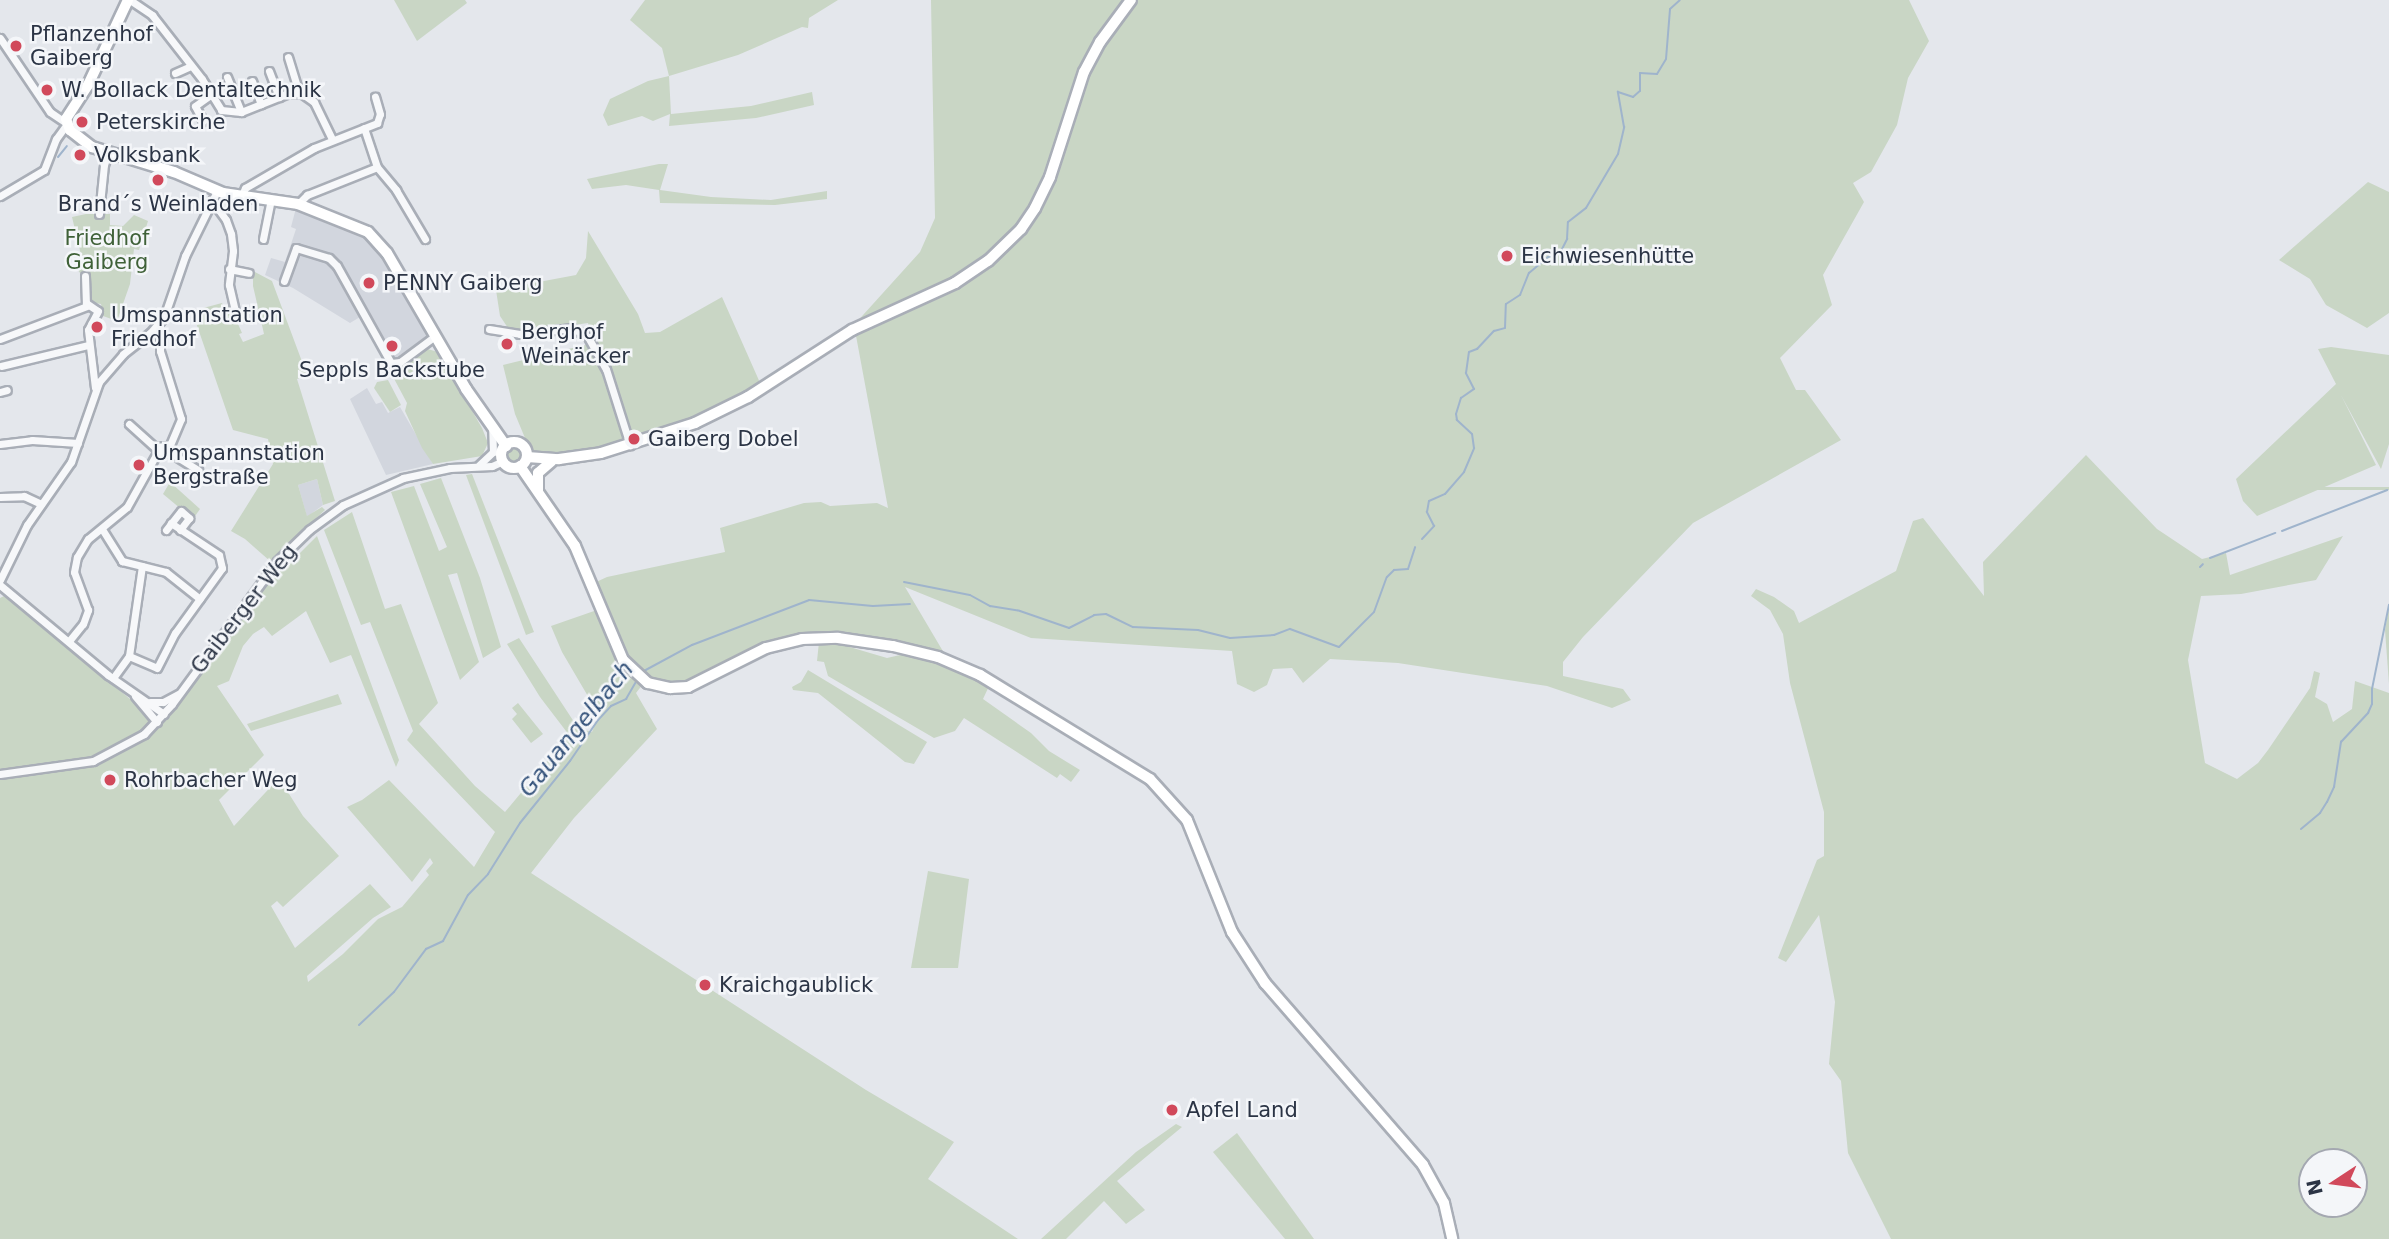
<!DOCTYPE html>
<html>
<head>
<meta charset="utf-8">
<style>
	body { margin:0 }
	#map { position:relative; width:2389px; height:1239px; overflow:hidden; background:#e4e7ec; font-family:"DejaVu Sans",sans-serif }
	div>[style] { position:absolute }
	.built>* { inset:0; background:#d2d6de }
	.green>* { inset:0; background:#c9d6c5; transform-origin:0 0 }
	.round { border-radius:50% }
	.stream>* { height:2px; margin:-1px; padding:0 1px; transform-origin:1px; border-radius:1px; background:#9fb4cc }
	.roads { filter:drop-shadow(2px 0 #a9aeb7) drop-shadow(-2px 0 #a9aeb7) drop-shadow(0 2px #a9aeb7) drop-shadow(0 -2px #a9aeb7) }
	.minor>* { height:7px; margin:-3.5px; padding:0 3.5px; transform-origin:3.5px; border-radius:3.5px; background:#f7f8fa }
	.major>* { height:10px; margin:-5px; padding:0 5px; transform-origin:5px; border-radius:5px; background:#fff }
	.major>.ring { margin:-5px; padding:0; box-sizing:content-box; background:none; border:10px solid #fff; border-radius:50% }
	.dots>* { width:19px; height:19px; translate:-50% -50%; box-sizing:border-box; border:4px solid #f4f6f9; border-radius:50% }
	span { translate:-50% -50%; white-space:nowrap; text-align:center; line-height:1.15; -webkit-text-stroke:5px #f4f6f9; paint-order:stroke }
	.poi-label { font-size:21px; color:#2b3445 }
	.left { translate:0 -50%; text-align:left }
	.park-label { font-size:21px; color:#3f6138 }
	.street-label { font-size:21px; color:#2b3445 }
	.water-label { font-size:23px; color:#34527a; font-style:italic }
	.north { position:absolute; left:2298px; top:1148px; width:70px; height:70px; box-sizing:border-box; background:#f4f6f9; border:2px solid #a4a8b1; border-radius:50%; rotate:257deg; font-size:19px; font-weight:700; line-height:28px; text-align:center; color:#2b3445 }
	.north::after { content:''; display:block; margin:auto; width:24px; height:32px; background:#d1495b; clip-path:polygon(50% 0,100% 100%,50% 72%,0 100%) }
</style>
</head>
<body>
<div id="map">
	<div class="built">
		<div style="clip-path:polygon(296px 208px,368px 237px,388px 262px,430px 338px,390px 367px,360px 317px,350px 323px,293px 288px,265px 275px,271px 258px,285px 262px,296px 229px,291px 227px)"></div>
		<div style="clip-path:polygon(367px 388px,376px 404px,382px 402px,388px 413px,400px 407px,433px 464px,386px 475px,350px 399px)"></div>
		<div style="clip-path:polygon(317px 479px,323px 505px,307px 517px,298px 485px)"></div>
	</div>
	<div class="green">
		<div style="clip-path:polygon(394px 0,465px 0,467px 3px,417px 41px)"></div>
		<div style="clip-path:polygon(645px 0,838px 0,809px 18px,808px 28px,802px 27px,738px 55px,669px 76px,671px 114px,751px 106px,812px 92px,814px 105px,756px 118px,669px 126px,670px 114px,653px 121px,642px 116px,608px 126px,603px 115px,610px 99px,648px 81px,669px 76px,662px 48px,630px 20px)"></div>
		<div style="clip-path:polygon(931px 0,1909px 0,1929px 41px,1908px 78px,1897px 125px,1871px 172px,1853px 183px,1864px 202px,1823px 275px,1832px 305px,1780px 358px,1796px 390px,1805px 390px,1841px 440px,1693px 523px,1583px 637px,1563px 662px,1563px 676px,1623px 689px,1631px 700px,1612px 708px,1547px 686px,1398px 663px,1330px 659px,1303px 683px,1292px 668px,1273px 669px,1267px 685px,1254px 692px,1237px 684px,1232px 651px,1031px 638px,905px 587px,944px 653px,941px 655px,811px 635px,683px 683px,656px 682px,644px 676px,625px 656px,594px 583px,607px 577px,725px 552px,720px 528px,804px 503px,821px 502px,830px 506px,877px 503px,888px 508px,854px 325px,920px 252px,935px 218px)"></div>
		<div style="clip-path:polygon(659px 164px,668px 164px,660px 190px,711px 197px,771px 200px,827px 191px,827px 199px,775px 205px,660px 203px,659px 190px,626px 185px,592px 189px,587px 179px)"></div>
		<div style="clip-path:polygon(2368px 182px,2389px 192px,2389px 313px,2367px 328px,2326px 305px,2310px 279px,2279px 260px)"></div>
		<div style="clip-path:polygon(86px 214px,110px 214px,110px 225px,123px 226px,134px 215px,148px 221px,139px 250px,134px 249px,130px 284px,117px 321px,103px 316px,101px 304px,89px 302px,87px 292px,92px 291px,89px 273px,80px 273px,74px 264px,74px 260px,82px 259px,72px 217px)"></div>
		<div style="clip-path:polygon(588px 231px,638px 314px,645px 333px,660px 332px,722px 297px,761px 385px,697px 420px,620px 443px,558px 455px,534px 453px,529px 449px,523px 440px,525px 438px,515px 414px,503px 365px,593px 343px,588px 323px,527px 332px,510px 331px,500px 316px,496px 290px,576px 275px,586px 258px)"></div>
		<div style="clip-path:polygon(253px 271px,272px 281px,307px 375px,297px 379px,335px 501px,323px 505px,317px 479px,298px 485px,307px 516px,322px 507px,325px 510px,270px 561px,245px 539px,231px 531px,273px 464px,268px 439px,233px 430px,192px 311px,222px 303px,224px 308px,230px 306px,242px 333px,239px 334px,243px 342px,264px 334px,253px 286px)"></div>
		<div style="clip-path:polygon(2331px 347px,2389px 355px,2389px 444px,2381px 469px,2341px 395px,2376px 465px,2257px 516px,2243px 501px,2236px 479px,2336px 384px,2318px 349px)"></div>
		<div style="clip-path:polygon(424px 348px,438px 352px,482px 428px,488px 443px,482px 456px,433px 464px,422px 448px,405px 411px,407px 403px,391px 373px)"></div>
		<div style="clip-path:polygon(388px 380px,401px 405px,390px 412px,374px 388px,377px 382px)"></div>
		<div class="round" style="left:505px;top:446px;width:18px;height:18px"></div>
		<div style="clip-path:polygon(evenodd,2086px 455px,2157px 529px,2202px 559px,2226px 553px,2230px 575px,2343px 536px,2316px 580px,2241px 594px,2201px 596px,2188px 660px,2205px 763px,2237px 779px,2258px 763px,2268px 750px,2310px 688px,2314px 671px,2320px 673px,2315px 697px,2327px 704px,2333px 722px,2352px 709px,2355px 681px,2389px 693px,2389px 1239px,1891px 1239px,1848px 1153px,1841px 1081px,1829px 1064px,1835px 1002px,1819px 915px,1786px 962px,1778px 958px,1817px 860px,1824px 856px,1824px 812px,1790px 683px,1783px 634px,1770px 610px,1751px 596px,1756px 589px,1774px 597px,1794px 611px,1799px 623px,1896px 571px,1913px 521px,1923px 518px,1984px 596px,1983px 562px,2086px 455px,2312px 1162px,2354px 1162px,2354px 1204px,2312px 1204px,2312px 1162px)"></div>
		<div style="clip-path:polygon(472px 474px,534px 632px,526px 635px,466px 475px)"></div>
		<div style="clip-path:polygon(441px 478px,480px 578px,501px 647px,483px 658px,457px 573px,448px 575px,479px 662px,460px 680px,391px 492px,414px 486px,439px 551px,447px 547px,420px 484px)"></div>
		<div style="clip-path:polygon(170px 482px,200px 509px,193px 519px,163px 494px)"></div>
		<div style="left:2389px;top:487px;width:3px;height:123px;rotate:90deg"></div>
		<div style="clip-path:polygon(352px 512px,385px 609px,401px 604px,438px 703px,419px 724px,475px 786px,505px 812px,569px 735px,540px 697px,507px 644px,519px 638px,578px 728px,592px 732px,599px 715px,562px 652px,551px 626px,597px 610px,612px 649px,626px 670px,643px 684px,636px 693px,657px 729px,574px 818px,531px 873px,866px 1090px,954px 1142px,928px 1179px,1018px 1239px,0 1239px,0 598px,6px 595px,161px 725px,265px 581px,283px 560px,290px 563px,317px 536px,399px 760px,396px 767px,351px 655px,330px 663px,306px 611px,272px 636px,264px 627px,253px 634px,243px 646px,229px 681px,217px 686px,264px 755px,219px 800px,234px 826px,279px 778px,303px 816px,339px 856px,283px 907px,277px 901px,271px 906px,295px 948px,370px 884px,391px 907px,373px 918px,307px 976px,308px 982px,343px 954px,378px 919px,402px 907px,429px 875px,426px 871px,433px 863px,430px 858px,412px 882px,347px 807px,362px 800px,389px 780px,474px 867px,495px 832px,407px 740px,413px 731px,370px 622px,361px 625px,324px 530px)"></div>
		<div style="clip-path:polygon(2389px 607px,2389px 684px,2385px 630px)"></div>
		<div style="clip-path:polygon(819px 642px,836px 643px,887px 658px,909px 653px,933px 659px,990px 684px,983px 699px,1031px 733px,1049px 751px,1080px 770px,1071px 782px,1060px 774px,1057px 778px,964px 718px,955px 731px,934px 738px,828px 676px,824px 662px,817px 661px)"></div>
		<div style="clip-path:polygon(808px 670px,927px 742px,914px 764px,905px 762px,818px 693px,793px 690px,792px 687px,801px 682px)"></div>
		<div style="clip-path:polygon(338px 694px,342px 704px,251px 731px,247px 724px)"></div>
		<div style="clip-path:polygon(518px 703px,543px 734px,531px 743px,512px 719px,517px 714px,512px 708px)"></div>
		<div style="clip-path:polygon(928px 871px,969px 879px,958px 968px,911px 968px)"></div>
		<div style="clip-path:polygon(1176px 1124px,1182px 1127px,1117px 1181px,1145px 1210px,1126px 1224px,1104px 1201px,1066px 1239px,1041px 1239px,1136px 1152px)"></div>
		<div style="clip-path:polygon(1237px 1133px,1314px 1239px,1285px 1239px,1213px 1152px)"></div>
	</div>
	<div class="stream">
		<div style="left:58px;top:157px;width:14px;rotate:-51deg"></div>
		<div style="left:2282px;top:531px;width:113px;rotate:-21.3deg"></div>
		<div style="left:1422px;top:539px;width:18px;rotate:-47deg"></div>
		<div style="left:1434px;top:526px;width:16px;rotate:-117deg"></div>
		<div style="left:1427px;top:512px;width:11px;rotate:-80deg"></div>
		<div style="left:1429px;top:501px;width:17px;rotate:-24deg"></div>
		<div style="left:1445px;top:494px;width:29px;rotate:-49deg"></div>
		<div style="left:1464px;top:472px;width:26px;rotate:-67deg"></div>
		<div style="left:1474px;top:448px;width:14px;rotate:-98deg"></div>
		<div style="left:1472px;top:434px;width:21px;rotate:-137deg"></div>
		<div style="left:1457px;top:420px;width:6px;rotate:-99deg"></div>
		<div style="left:1456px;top:414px;width:17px;rotate:-73deg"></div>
		<div style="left:1461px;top:398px;width:16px;rotate:-35deg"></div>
		<div style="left:1474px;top:389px;width:18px;rotate:-117deg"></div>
		<div style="left:1466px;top:373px;width:21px;rotate:-82deg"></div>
		<div style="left:1469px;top:352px;width:9px;rotate:-21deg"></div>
		<div style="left:1477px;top:349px;width:25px;rotate:-47deg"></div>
		<div style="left:1494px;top:331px;width:11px;rotate:-15deg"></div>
		<div style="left:1505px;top:328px;width:24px;rotate:-88deg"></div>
		<div style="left:1506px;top:304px;width:17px;rotate:-33deg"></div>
		<div style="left:1520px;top:295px;width:24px;rotate:-68deg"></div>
		<div style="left:1529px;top:273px;width:25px;rotate:-40deg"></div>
		<div style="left:1548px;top:257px;width:13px;rotate:-18deg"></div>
		<div style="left:1560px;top:253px;width:16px;rotate:-63deg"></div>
		<div style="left:1567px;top:239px;width:17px;rotate:-87deg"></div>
		<div style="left:1568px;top:222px;width:23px;rotate:-38deg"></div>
		<div style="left:1586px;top:208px;width:63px;rotate:-59.3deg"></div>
		<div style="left:1618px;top:154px;width:28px;rotate:-77deg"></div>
		<div style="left:1624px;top:127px;width:36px;rotate:-100deg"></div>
		<div style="left:1618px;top:92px;width:16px;rotate:18deg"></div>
		<div style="left:1633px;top:97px;width:9px;rotate:-41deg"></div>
		<div style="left:1640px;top:91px;width:18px;rotate:-90deg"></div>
		<div style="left:1640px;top:73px;width:17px;rotate:3deg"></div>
		<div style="left:1657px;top:74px;width:17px;rotate:-59deg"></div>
		<div style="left:1666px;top:59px;width:50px;rotate:-85.4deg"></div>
		<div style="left:1670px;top:9px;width:13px;rotate:-42deg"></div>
		<div style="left:2210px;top:558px;width:70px;rotate:-21deg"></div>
		<div style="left:2200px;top:567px;width:4px;rotate:-45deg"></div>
		<div style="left:904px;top:582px;width:67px;rotate:11.1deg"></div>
		<div style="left:970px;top:595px;width:23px;rotate:29deg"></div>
		<div style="left:990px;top:606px;width:30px;rotate:9deg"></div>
		<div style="left:1020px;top:611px;width:52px;rotate:19.1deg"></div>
		<div style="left:1069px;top:628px;width:28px;rotate:-27deg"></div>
		<div style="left:1094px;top:615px;width:12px;rotate:-5deg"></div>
		<div style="left:1106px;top:614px;width:30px;rotate:26deg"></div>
		<div style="left:1133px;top:627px;width:65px;rotate:2.6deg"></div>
		<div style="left:1198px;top:630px;width:33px;rotate:14deg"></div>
		<div style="left:1230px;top:638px;width:44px;rotate:-3.9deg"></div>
		<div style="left:1274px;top:635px;width:17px;rotate:-21deg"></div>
		<div style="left:1290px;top:629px;width:52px;rotate:20.2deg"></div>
		<div style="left:1339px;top:647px;width:49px;rotate:-45deg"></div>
		<div style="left:1374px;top:612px;width:37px;rotate:-70deg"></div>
		<div style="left:1387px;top:577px;width:10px;rotate:-45deg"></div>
		<div style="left:1394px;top:570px;width:14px;rotate:-4deg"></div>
		<div style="left:1408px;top:569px;width:23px;rotate:-72deg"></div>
		<div style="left:642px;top:672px;width:57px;rotate:-28.4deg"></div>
		<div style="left:692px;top:645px;width:125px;rotate:-21deg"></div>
		<div style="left:809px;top:600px;width:64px;rotate:5.4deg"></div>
		<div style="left:873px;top:606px;width:37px;rotate:-3deg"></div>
		<div style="left:2301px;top:829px;width:25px;rotate:-40deg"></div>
		<div style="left:2320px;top:813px;width:13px;rotate:-58deg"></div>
		<div style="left:2327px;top:802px;width:17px;rotate:-65deg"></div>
		<div style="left:2334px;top:787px;width:46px;rotate:-81.2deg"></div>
		<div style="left:2341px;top:742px;width:40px;rotate:-47deg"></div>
		<div style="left:2368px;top:713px;width:10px;rotate:-66deg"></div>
		<div style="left:2372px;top:704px;width:15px;rotate:-90deg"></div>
		<div style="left:2372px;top:689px;width:86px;rotate:-78.6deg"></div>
		<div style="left:359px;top:1025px;width:48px;rotate:-43.3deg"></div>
		<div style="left:394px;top:992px;width:54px;rotate:-53.3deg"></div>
		<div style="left:426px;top:949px;width:19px;rotate:-25deg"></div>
		<div style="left:443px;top:941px;width:52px;rotate:-61.5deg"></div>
		<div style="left:468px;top:895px;width:29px;rotate:-46deg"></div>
		<div style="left:488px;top:874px;width:60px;rotate:-57.9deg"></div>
		<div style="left:520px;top:823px;width:80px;rotate:-51.1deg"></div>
		<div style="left:570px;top:761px;width:50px;rotate:-55.7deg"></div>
		<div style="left:598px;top:720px;width:19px;rotate:-47deg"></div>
		<div style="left:611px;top:706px;width:17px;rotate:-25deg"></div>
		<div style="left:626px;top:699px;width:22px;rotate:-60deg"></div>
	</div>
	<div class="roads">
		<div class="minor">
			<div style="left:130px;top:0;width:27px;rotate:34deg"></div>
			<div style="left:152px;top:15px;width:81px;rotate:52deg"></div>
			<div style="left:202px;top:79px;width:36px;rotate:58deg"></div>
			<div style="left:221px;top:110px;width:20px;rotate:6deg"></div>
			<div style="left:241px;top:112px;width:48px;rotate:-21.8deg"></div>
			<div style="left:286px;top:94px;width:15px;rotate:-4deg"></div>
			<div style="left:301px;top:93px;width:16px;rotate:35deg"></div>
			<div style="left:314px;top:102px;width:41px;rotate:64.1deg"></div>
			<div style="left:0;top:38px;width:89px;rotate:56deg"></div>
			<div style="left:50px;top:112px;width:18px;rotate:34deg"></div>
			<div style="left:288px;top:57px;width:38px;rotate:73deg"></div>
			<div style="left:269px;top:71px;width:28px;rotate:69deg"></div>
			<div style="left:175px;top:73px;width:17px;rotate:-24deg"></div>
			<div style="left:227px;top:77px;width:38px;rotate:68deg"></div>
			<div style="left:252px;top:81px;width:25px;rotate:69deg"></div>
			<div style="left:203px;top:121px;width:17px;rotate:-118deg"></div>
			<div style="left:195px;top:106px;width:19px;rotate:-36deg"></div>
			<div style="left:364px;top:128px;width:41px;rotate:71.6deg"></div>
			<div style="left:377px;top:167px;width:30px;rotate:50deg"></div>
			<div style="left:396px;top:190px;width:57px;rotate:59.4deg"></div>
			<div style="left:0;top:196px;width:51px;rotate:-30.6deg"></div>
			<div style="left:44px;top:170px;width:33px;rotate:-69deg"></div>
			<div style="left:56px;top:139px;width:17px;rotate:-54deg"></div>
			<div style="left:241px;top:196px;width:9px;rotate:-63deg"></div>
			<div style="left:245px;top:188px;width:80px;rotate:-30.1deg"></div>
			<div style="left:314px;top:148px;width:68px;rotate:-21.6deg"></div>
			<div style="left:377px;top:123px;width:9px;rotate:-72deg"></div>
			<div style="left:380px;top:114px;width:18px;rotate:-106deg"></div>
			<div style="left:213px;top:202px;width:22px;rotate:54deg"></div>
			<div style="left:226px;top:220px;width:15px;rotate:70deg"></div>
			<div style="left:231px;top:234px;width:17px;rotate:83deg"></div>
			<div style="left:233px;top:251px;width:34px;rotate:97deg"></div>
			<div style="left:229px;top:285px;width:26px;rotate:77deg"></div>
			<div style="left:298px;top:204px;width:13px;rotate:-45deg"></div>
			<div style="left:307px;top:195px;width:75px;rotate:-21.8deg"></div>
			<div style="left:99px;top:214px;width:49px;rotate:-84.2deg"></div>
			<div style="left:104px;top:165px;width:13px;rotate:-72deg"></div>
			<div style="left:263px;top:239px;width:41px;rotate:-78.7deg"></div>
			<div style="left:229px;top:269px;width:20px;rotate:11deg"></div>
			<div style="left:85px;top:276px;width:27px;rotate:88deg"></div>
			<div style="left:86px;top:303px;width:14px;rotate:34deg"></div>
			<div style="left:98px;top:311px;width:21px;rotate:118deg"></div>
			<div style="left:88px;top:330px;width:58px;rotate:83.1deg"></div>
			<div style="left:284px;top:281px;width:35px;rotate:-70deg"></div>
			<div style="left:296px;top:248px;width:34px;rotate:17deg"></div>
			<div style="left:329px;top:258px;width:11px;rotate:45deg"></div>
			<div style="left:337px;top:266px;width:111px;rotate:60.9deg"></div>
			<div style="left:391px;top:363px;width:9px;rotate:-6deg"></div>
			<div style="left:400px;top:362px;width:44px;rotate:-36.6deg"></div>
			<div style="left:156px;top:328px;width:8px;rotate:60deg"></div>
			<div style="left:160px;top:335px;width:16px;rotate:90deg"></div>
			<div style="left:160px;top:351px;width:71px;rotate:72.8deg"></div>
			<div style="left:181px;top:419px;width:28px;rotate:113deg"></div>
			<div style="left:170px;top:445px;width:5px;rotate:143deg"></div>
			<div style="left:489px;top:329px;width:31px;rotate:9deg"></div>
			<div style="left:520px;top:334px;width:52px;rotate:-6.6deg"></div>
			<div style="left:572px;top:328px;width:18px;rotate:29deg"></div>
			<div style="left:588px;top:337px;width:37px;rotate:61deg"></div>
			<div style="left:606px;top:369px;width:80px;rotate:72.5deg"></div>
			<div style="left:0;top:339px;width:93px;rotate:-20.8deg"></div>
			<div style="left:1px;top:366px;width:89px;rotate:-13.6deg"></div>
			<div style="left:0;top:392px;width:7px;rotate:-16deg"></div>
			<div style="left:129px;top:424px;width:36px;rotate:42deg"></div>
			<div style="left:0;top:444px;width:32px;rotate:-7deg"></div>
			<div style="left:32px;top:440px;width:46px;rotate:3.7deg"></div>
			<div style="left:166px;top:450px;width:38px;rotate:32deg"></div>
			<div style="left:479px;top:465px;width:19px;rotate:-43deg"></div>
			<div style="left:493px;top:452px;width:24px;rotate:-92deg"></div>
			<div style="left:0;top:497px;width:24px;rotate:-2deg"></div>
			<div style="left:24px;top:496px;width:19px;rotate:25deg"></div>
			<div style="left:102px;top:529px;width:38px;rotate:58deg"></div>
			<div style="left:122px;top:561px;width:45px;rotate:14deg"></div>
			<div style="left:166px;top:572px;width:43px;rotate:38.5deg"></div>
			<div style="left:166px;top:530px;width:24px;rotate:-52deg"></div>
			<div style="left:181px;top:511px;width:11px;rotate:41deg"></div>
			<div style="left:189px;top:518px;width:15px;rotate:127deg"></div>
			<div style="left:0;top:580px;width:61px;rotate:-63.9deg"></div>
			<div style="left:27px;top:525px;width:77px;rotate:-55.1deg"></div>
			<div style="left:71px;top:462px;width:85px;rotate:-70.7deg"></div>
			<div style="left:99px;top:382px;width:37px;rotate:-49deg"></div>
			<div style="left:123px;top:354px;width:34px;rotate:-38deg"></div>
			<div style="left:150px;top:333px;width:21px;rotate:-49deg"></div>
			<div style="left:164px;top:317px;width:65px;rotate:-71deg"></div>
			<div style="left:185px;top:256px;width:72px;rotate:-63.8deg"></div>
			<div style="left:0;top:585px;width:141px;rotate:39.8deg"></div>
			<div style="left:108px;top:675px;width:68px;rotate:34.9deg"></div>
			<div style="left:69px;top:641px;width:22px;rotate:-51deg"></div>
			<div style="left:83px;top:624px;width:15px;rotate:-70deg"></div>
			<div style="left:88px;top:610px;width:40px;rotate:-110.2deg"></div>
			<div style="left:74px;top:572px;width:15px;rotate:-79deg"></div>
			<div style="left:77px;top:557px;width:21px;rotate:-59deg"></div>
			<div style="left:88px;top:539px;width:50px;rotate:-39.4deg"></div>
			<div style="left:127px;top:507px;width:62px;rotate:-60.9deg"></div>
			<div style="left:157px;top:453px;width:6px;rotate:-99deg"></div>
			<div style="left:156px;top:447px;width:9px;rotate:-6deg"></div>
			<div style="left:165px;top:446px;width:7px;rotate:90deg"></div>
			<div style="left:165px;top:453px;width:8px;rotate:180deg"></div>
			<div style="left:129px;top:656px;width:30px;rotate:23deg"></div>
			<div style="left:157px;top:668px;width:39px;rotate:-63deg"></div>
			<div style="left:175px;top:633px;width:80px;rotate:-54.1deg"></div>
			<div style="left:222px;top:568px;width:13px;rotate:-103deg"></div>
			<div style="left:219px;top:555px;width:58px;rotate:-146.3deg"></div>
			<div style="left:113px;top:678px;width:27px;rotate:-54deg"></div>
			<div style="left:129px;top:656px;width:91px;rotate:-81.8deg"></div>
			<div style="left:135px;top:696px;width:34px;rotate:50deg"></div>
			<div style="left:150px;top:702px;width:13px"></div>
			<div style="left:163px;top:702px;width:17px;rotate:-28deg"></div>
			<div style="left:0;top:774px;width:94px;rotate:-8deg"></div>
			<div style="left:93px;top:761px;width:58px;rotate:-27.9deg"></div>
			<div style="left:144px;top:734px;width:41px;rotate:-47deg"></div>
			<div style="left:172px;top:704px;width:177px;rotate:-53.7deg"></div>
			<div style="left:277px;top:561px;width:45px;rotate:-44.1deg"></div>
			<div style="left:309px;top:530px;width:42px;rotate:-36.3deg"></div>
			<div style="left:343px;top:505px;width:66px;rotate:-24.2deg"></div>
			<div style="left:403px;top:478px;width:48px;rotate:-12deg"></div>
			<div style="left:450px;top:468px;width:42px;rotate:-2.7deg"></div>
			<div style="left:492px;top:466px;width:12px;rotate:-24deg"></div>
		</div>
		<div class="major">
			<div style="left:128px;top:0;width:94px;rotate:115.2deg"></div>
			<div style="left:88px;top:85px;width:40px;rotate:122.9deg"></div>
			<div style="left:66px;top:119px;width:12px;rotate:70deg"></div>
			<div style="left:70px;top:130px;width:28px;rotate:38deg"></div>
			<div style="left:92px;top:147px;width:86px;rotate:17deg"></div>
			<div style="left:174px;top:172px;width:53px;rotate:23.2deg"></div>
			<div style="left:223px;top:193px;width:76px;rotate:8.3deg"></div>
			<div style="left:298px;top:204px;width:75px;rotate:21.8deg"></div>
			<div style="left:368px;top:232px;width:28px;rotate:48deg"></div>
			<div style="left:387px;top:253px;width:157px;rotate:59.8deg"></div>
			<div style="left:466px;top:389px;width:70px;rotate:54.9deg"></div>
			<div class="ring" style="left:501px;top:442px;width:16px;height:16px"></div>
			<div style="left:527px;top:457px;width:32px;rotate:4deg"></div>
			<div style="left:559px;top:459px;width:42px;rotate:-8.1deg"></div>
			<div style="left:601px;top:453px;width:99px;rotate:-17.7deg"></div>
			<div style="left:695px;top:423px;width:59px;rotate:-26.1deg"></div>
			<div style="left:748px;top:397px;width:124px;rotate:-32.8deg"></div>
			<div style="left:852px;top:330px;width:113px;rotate:-24.5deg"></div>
			<div style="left:955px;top:283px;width:40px;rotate:-34deg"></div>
			<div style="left:988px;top:261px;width:46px;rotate:-44.1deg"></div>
			<div style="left:1021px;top:229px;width:25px;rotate:-56deg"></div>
			<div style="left:1035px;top:208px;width:34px;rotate:-64deg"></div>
			<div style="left:1050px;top:177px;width:110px;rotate:-72.1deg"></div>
			<div style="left:1084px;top:72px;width:34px;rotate:-62deg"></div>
			<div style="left:1100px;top:42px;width:52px;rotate:-53.6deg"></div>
			<div style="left:520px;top:466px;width:97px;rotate:55.5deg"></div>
			<div style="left:575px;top:546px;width:124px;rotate:67.2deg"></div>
			<div style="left:623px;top:660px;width:34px;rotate:43deg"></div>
			<div style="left:648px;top:683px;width:23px;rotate:13deg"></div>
			<div style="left:670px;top:688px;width:18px;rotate:-3deg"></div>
			<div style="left:688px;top:687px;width:87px;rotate:-26.6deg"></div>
			<div style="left:766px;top:648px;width:37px;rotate:-14deg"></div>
			<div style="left:802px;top:639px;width:36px;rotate:-2deg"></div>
			<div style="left:838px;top:638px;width:56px;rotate:8.3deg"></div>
			<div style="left:893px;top:646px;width:46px;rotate:13.7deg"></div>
			<div style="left:938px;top:657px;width:46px;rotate:23.2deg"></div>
			<div style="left:980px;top:675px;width:199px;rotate:31.5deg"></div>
			<div style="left:1150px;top:779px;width:55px;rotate:47.9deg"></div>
			<div style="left:1187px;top:820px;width:121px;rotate:68.1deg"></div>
			<div style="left:1232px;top:932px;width:61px;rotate:57.1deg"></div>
			<div style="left:1265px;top:983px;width:241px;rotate:49deg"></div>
			<div style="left:1423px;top:1165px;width:43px;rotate:61.1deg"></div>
			<div style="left:1444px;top:1203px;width:37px;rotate:77deg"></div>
			<div style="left:538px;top:491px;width:18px;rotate:-90deg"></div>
			<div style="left:538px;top:473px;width:18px;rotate:-41deg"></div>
		</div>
	</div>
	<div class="dots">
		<div style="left:16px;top:46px;background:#d1495b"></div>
		<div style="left:47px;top:90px;background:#d1495b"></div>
		<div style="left:82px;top:122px;background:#d1495b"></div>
		<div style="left:80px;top:155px;background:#d1495b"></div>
		<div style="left:158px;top:180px;background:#d1495b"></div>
		<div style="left:1507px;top:256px;background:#d1495b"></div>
		<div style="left:369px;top:283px;background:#d1495b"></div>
		<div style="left:97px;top:327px;background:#d1495b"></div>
		<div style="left:507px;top:344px;background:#d1495b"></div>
		<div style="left:392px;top:346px;background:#d1495b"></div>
		<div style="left:634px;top:439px;background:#d1495b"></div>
		<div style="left:139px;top:465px;background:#d1495b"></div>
		<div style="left:110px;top:780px;background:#d1495b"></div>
		<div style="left:705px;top:985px;background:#d1495b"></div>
		<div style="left:1172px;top:1110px;background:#d1495b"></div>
	</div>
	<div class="poi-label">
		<span class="left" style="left:30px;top:46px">Pflanzenhof<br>Gaiberg</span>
		<span class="left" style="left:61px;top:90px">W. Bollack Dentaltechnik</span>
		<span class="left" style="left:96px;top:122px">Peterskirche</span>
		<span class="left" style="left:94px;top:155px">Volksbank</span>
		<span style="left:158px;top:204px">Brand´s Weinladen</span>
		<span class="left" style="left:1521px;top:256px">Eichwiesenhütte</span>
		<span class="left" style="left:383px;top:283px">PENNY Gaiberg</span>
		<span class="left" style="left:111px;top:327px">Umspannstation<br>Friedhof</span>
		<span class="left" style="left:521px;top:344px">Berghof<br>Weinäcker</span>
		<span style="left:392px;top:370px">Seppls Backstube</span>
		<span class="left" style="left:648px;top:439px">Gaiberg Dobel</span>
		<span class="left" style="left:153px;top:465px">Umspannstation<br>Bergstraße</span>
		<span class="left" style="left:124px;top:780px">Rohrbacher Weg</span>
		<span class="left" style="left:719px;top:985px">Kraichgaublick</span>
		<span class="left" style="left:1186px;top:1110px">Apfel Land</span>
	</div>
	<div class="park-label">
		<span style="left:107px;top:250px">Friedhof<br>Gaiberg</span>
	</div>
	<div class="street-label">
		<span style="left:244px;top:609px;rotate:-52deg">Gaiberger Weg</span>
	</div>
	<div class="water-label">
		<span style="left:576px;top:729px;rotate:-51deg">Gauangelbach</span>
	</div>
	<div class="north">N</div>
</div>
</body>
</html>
